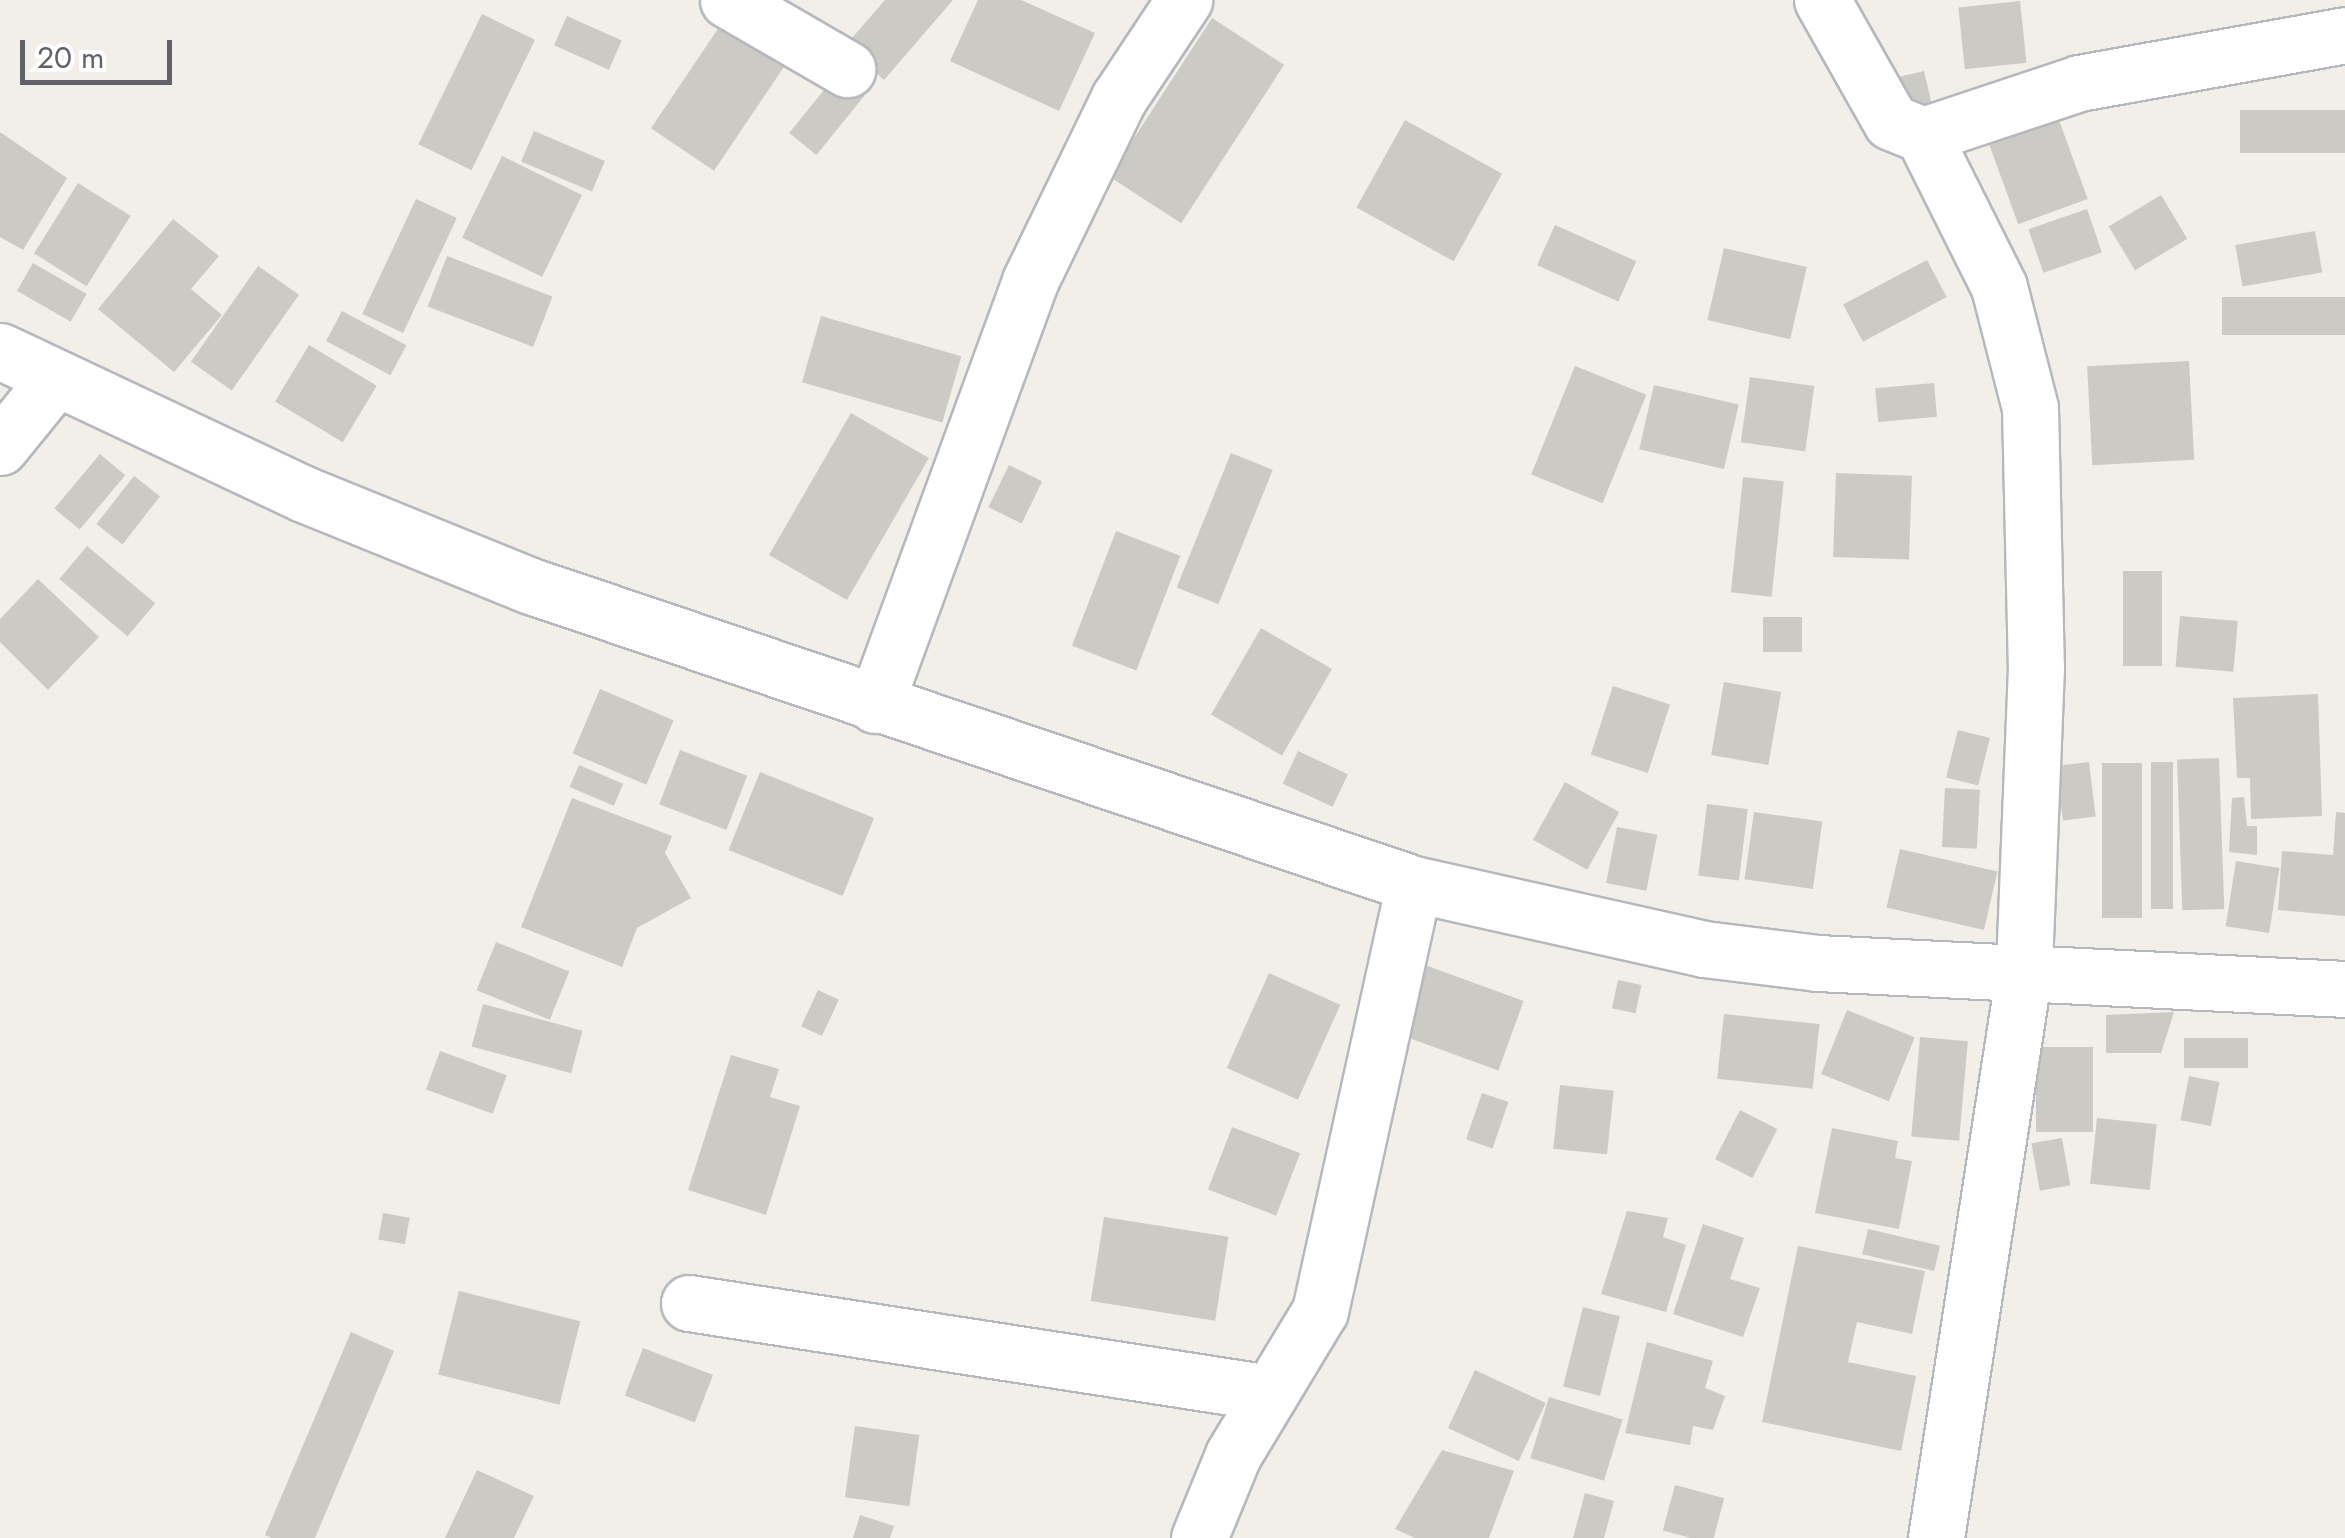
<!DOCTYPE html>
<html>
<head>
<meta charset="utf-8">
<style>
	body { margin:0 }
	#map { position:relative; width:2345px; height:1538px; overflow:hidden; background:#f1efe8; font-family:Jost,sans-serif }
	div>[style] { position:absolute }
	.building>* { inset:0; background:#cccac5; transform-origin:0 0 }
	.roads { filter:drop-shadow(2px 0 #b5b8bc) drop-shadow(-2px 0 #b5b8bc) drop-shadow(0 2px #b5b8bc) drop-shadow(0 -2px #b5b8bc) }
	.minor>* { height:55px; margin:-27.5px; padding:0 27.5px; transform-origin:27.5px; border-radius:27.5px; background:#fff }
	span { translate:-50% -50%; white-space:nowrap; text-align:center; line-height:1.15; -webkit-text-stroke:10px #fff; paint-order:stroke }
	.scale { position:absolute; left:20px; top:40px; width:152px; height:45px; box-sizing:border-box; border:5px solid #5f6368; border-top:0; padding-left:12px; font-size:30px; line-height:35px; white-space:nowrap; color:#5f6368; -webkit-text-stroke:8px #fff; paint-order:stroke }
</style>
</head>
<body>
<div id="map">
	<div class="building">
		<div style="clip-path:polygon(885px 0,953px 0,884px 80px,845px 46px)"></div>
		<div style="clip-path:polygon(978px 0,1021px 0,1095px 33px,1059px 111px,950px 61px)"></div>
		<div style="left:2020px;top:1px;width:62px;height:62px;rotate:84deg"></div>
		<div style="left:732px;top:8px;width:76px;height:145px;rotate:34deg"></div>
		<div style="left:482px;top:14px;width:59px;height:145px;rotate:26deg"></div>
		<div style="left:567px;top:16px;width:60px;height:32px;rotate:24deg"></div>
		<div style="left:1212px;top:18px;width:86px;height:189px;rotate:33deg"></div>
		<div style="left:1924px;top:71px;width:37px;height:31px;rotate:77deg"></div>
		<div style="left:837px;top:74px;width:35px;height:76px;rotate:39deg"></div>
		<div style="left:2345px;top:110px;width:43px;height:105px;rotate:90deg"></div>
		<div style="left:1405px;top:120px;width:111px;height:100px;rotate:29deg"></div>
		<div style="left:2059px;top:120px;width:84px;height:74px;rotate:70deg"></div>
		<div style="left:534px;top:131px;width:77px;height:33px;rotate:23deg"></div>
		<div style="clip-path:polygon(0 132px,67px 178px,23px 250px,0 237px)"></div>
		<div style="left:502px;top:156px;width:89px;height:91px;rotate:26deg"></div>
		<div style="left:78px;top:183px;width:62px;height:83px;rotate:32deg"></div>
		<div style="left:2161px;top:195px;width:51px;height:61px;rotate:59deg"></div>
		<div style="left:416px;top:199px;width:45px;height:127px;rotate:25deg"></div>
		<div style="left:2087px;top:209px;width:46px;height:62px;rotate:71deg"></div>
		<div style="clip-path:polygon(173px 219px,219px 256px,191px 289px,222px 315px,174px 372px,98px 309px)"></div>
		<div style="left:1555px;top:225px;width:89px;height:44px;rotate:24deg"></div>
		<div style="left:2315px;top:231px;width:42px;height:81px;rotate:80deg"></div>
		<div style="left:1724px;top:248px;width:85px;height:74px;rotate:13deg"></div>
		<div style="left:447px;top:256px;width:113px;height:54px;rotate:21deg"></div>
		<div style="left:1927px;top:260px;width:42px;height:95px;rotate:62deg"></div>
		<div style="left:33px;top:263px;width:62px;height:32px;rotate:30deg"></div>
		<div style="left:258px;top:266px;width:50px;height:117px;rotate:35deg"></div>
		<div style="left:2345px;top:297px;width:38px;height:123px;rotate:90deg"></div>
		<div style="left:342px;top:311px;width:73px;height:34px;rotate:28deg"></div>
		<div style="left:821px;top:316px;width:146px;height:69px;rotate:16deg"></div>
		<div style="left:309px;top:345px;width:79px;height:66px;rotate:31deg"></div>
		<div style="left:2189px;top:361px;width:99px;height:102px;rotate:87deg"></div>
		<div style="left:1575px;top:366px;width:77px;height:117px;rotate:22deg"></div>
		<div style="left:1750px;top:377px;width:65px;height:66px;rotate:8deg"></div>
		<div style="left:1934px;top:383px;width:34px;height:59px;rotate:85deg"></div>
		<div style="left:1654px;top:385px;width:87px;height:66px;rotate:13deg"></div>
		<div style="left:851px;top:413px;width:90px;height:164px;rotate:30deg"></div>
		<div style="left:1231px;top:453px;width:45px;height:145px;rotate:22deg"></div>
		<div style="left:100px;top:454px;width:33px;height:71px;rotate:40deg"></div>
		<div style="left:1009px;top:465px;width:37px;height:47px;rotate:26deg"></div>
		<div style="left:1836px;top:473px;width:76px;height:84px;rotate:2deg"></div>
		<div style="left:134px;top:476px;width:33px;height:61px;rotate:38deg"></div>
		<div style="left:1743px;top:477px;width:41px;height:116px;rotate:6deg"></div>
		<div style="left:1116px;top:531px;width:69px;height:123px;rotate:21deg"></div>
		<div style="left:87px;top:546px;width:89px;height:43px;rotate:40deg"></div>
		<div style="left:2123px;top:571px;width:39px;height:95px"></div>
		<div style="clip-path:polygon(38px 579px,99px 637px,48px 690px,0 642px,0 619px)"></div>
		<div style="left:2180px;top:616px;width:58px;height:51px;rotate:5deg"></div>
		<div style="left:1802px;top:617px;width:35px;height:39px;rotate:90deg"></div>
		<div style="left:1261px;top:628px;width:82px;height:100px;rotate:30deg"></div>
		<div style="left:1724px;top:682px;width:58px;height:74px;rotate:10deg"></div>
		<div style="left:1613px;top:686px;width:60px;height:72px;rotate:18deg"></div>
		<div style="left:600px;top:689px;width:80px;height:70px;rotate:23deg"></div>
		<div style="clip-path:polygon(2318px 694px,2322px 816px,2251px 819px,2250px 778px,2237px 778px,2233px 698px)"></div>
		<div style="left:1958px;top:730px;width:33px;height:49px;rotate:14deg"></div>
		<div style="left:680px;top:750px;width:72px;height:58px;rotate:21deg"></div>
		<div style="left:1298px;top:751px;width:55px;height:36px;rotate:25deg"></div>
		<div style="left:2219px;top:758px;width:151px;height:42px;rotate:88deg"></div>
		<div style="left:2089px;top:762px;width:55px;height:33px;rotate:83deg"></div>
		<div style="left:2151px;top:762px;width:22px;height:147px"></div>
		<div style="left:2102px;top:763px;width:40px;height:155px"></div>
		<div style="left:579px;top:765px;width:48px;height:24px;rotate:23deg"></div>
		<div style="left:760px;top:772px;width:123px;height:84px;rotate:22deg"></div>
		<div style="left:1565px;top:782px;width:62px;height:66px;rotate:29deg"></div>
		<div style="left:1945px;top:788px;width:35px;height:59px;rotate:3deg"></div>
		<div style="clip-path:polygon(2244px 797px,2247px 826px,2257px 826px,2257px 855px,2229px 852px,2232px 798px)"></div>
		<div style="clip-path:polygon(572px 798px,672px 836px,665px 853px,691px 898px,637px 928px,622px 967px,521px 927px)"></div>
		<div style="left:1707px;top:804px;width:41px;height:72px;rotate:7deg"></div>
		<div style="left:1754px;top:812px;width:69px;height:68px;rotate:8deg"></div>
		<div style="clip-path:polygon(2336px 812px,2345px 813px,2345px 916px,2278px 910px,2282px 851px,2333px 855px)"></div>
		<div style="left:1617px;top:827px;width:41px;height:57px;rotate:11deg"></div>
		<div style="left:1900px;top:849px;width:100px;height:60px;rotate:13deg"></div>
		<div style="left:2236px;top:861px;width:44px;height:66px;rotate:9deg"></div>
		<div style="left:496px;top:942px;width:79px;height:52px;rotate:22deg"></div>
		<div style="left:1425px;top:965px;width:105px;height:74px;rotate:20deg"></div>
		<div style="left:1269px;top:973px;width:78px;height:104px;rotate:24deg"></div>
		<div style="left:1618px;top:980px;width:24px;height:29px;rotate:12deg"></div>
		<div style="left:818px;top:990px;width:23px;height:40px;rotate:25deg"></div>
		<div style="left:483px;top:1004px;width:103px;height:44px;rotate:15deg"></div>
		<div style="left:1847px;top:1010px;width:73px;height:69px;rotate:22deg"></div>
		<div style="clip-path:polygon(2174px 1012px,2161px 1053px,2106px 1053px,2106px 1015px)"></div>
		<div style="left:1724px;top:1014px;width:96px;height:65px;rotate:6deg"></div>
		<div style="left:1920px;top:1037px;width:48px;height:100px;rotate:5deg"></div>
		<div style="left:2184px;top:1038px;width:64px;height:30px"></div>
		<div style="left:2036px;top:1047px;width:57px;height:85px"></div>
		<div style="left:440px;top:1051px;width:71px;height:41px;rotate:20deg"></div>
		<div style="clip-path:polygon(731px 1055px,779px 1069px,770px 1097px,800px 1106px,766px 1215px,688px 1190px)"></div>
		<div style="left:2189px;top:1076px;width:31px;height:45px;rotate:11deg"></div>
		<div style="left:1560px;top:1085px;width:54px;height:64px;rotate:6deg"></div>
		<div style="left:1482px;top:1093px;width:28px;height:49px;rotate:19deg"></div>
		<div style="left:1740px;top:1110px;width:42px;height:55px;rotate:27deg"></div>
		<div style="left:2097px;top:1118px;width:60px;height:66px;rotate:6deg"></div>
		<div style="left:1232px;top:1127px;width:73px;height:67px;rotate:21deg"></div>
		<div style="clip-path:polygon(1832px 1128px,1898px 1141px,1895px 1158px,1912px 1161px,1899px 1229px,1815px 1213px)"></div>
		<div style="left:2062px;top:1138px;width:48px;height:31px;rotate:80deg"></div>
		<div style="clip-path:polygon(1627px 1211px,1668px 1218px,1663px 1237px,1686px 1245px,1666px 1312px,1601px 1294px)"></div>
		<div style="left:383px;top:1213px;width:27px;height:27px;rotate:10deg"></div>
		<div style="left:1104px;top:1217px;width:126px;height:85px;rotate:9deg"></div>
		<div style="clip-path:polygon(1703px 1224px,1744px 1238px,1730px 1279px,1760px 1288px,1743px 1337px,1673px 1314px)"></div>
		<div style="left:1868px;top:1229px;width:74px;height:26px;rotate:13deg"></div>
		<div style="clip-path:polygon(1798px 1246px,1925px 1271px,1912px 1334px,1857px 1322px,1848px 1362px,1916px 1376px,1901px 1451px,1762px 1422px)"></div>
		<div style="left:459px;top:1291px;width:125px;height:86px;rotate:14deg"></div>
		<div style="left:1583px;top:1307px;width:38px;height:82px;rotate:14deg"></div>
		<div style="clip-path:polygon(351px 1332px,394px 1351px,315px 1538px,272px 1538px,265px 1535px)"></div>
		<div style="clip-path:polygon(1647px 1342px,1713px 1361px,1705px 1388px,1725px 1396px,1713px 1430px,1693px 1426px,1690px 1445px,1625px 1433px)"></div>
		<div style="left:643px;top:1348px;width:75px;height:51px;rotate:21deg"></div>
		<div style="left:1475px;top:1370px;width:78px;height:64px;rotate:25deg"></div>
		<div style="left:1549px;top:1397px;width:77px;height:64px;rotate:17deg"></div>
		<div style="left:855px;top:1426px;width:65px;height:72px;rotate:8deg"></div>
		<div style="clip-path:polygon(1442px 1450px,1514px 1471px,1489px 1538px,1415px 1538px,1395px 1529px)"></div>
		<div style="clip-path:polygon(477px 1470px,534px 1496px,514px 1538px,445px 1538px)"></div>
		<div style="left:1675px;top:1485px;width:51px;height:47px;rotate:15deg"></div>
		<div style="clip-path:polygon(1585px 1493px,1614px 1501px,1604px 1538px,1573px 1538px)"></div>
		<div style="clip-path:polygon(860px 1515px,894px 1526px,890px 1538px,853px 1538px)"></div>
	</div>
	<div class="roads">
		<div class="minor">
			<div style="left:728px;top:0;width:138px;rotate:30.1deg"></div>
			<div style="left:1822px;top:0;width:140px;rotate:60.5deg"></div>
			<div style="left:1891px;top:122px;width:35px;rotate:22deg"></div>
			<div style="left:1923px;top:135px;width:170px;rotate:63.4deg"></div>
			<div style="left:1999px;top:287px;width:125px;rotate:75.6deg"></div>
			<div style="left:2030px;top:408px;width:259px;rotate:88.7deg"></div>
			<div style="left:2036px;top:667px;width:305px;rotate:92.3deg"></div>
			<div style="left:2024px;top:972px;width:573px;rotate:98.84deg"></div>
			<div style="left:1923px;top:135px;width:164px;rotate:-18.4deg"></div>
			<div style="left:2079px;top:83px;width:270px;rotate:-10.2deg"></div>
			<div style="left:0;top:351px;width:336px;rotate:25.2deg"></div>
			<div style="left:304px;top:494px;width:245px;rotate:22.1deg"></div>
			<div style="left:531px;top:586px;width:932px;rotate:18.65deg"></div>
			<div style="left:1414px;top:884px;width:297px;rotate:12.6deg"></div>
			<div style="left:1704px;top:949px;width:115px;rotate:7deg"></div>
			<div style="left:1818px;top:963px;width:528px;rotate:2.82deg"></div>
			<div style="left:0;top:447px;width:89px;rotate:-50.9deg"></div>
			<div style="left:875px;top:705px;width:451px;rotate:-69.9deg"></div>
			<div style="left:1030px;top:281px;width:203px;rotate:-64.1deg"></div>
			<div style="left:1119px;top:98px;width:118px;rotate:-56.4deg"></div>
			<div style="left:689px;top:1303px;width:588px;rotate:8.81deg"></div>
			<div style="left:1199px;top:1538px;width:90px;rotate:-67.7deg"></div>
			<div style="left:1233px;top:1455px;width:168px;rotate:-58.9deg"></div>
			<div style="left:1320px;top:1311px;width:437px;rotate:-77.6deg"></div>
		</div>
	</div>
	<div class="scale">20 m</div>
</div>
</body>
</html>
